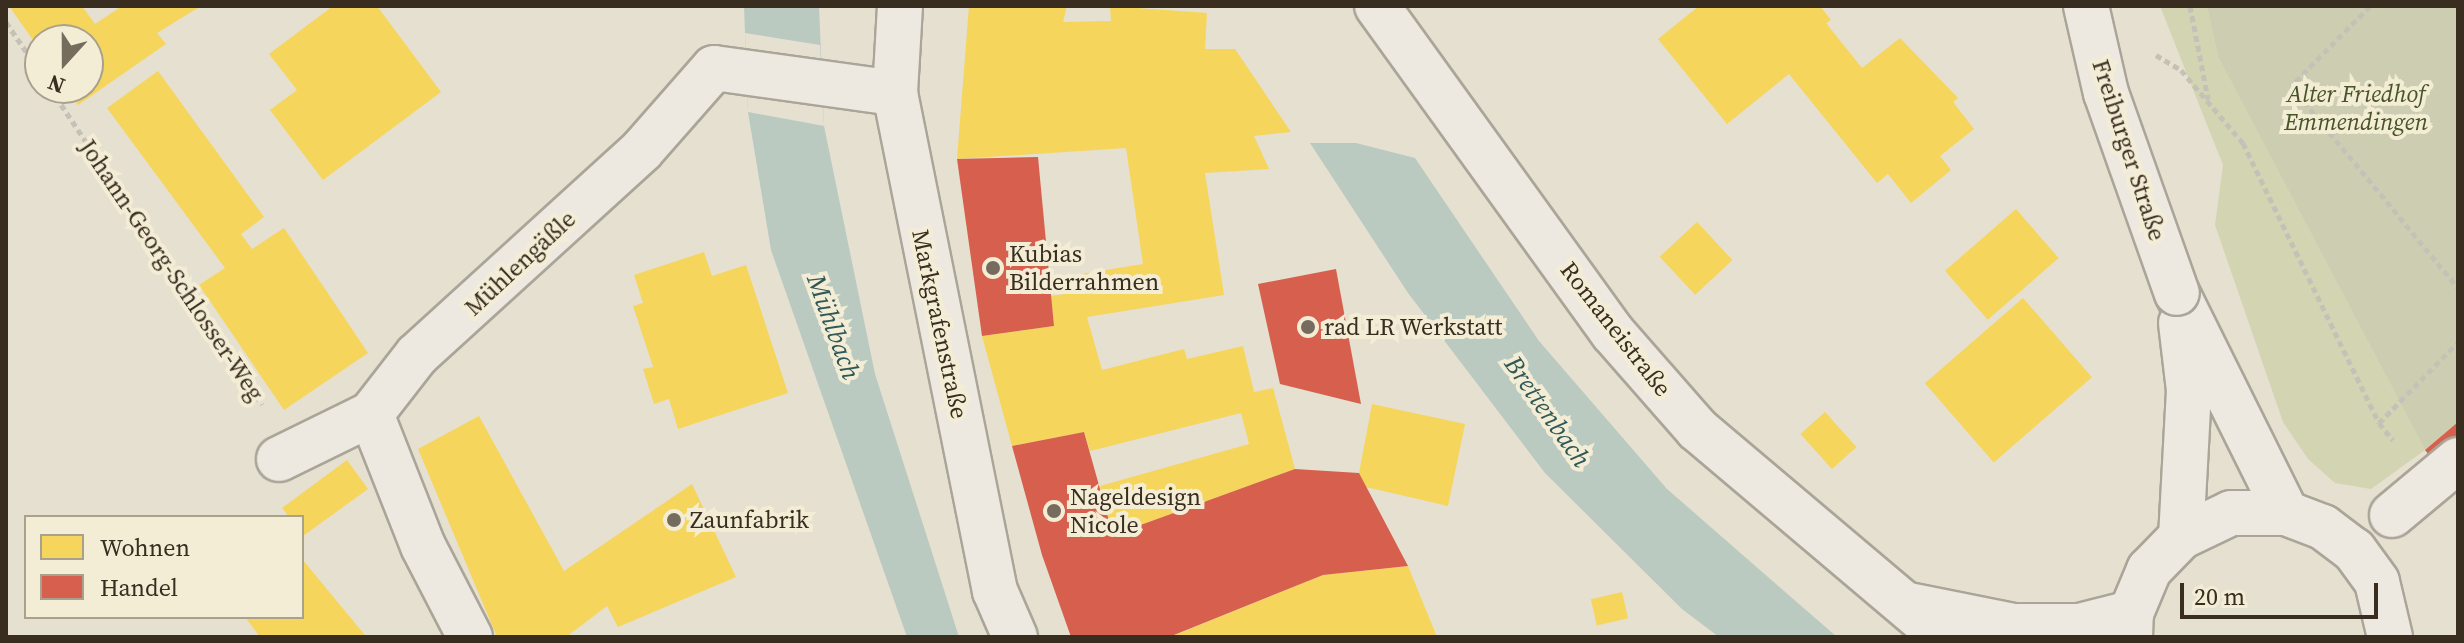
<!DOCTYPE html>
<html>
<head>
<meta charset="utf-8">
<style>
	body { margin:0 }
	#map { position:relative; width:2464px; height:643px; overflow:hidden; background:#e5e0cf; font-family:"Source Serif 4",serif }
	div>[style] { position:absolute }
	.green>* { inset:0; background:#d2d4b2 }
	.cemetery>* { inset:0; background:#cdceb1 }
	.water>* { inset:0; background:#bacac1 }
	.pier>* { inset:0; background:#e5e0cf }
	.homes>* { inset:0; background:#f6d55c; transform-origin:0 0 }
	.shops>* { inset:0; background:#d6604d }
	.path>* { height:5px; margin-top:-2.5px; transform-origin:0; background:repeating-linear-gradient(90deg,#c6c1b7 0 6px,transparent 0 10px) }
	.roads { filter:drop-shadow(2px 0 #aaa598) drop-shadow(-2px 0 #aaa598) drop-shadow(0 2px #aaa598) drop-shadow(0 -2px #aaa598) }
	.minor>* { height:44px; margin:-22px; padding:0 22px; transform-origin:22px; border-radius:22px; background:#ede9e1 }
	.bridges { filter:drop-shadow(2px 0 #aaa598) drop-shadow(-2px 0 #aaa598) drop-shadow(0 2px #aaa598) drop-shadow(0 -2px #aaa598) }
	.minor-bridge>* { height:44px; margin:-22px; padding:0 22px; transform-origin:22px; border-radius:22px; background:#ede9e1 }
	.dots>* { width:22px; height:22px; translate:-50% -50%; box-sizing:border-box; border:4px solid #f4edd6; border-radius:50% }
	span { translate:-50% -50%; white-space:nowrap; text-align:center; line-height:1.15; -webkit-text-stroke:8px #f4edd6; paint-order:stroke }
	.park-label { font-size:24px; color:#465427; font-style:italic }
	.street-label { font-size:24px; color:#392d20 }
	.poi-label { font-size:24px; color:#392d20 }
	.left { translate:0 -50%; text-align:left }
	.water-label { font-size:26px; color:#305857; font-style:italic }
	.frame { position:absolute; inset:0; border:8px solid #392d20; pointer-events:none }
	.legend { position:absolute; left:24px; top:515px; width:280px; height:104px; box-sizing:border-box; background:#f4edd6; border:2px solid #a9a08d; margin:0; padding:10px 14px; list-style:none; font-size:24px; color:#392d20 }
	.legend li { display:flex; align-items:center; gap:16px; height:40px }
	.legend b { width:40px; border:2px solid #a9a08d }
	.north { position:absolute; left:24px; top:24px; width:80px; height:80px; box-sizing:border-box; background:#f4edd6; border:2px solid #a9a08d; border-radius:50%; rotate:201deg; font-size:22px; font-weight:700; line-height:32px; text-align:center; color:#392d20 }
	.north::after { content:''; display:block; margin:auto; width:28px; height:36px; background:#756c5d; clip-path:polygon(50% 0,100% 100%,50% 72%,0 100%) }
	.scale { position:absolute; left:2180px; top:583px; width:198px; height:36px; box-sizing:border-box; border:4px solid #392d20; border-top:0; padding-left:10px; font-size:24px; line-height:28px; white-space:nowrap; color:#392d20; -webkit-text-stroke:6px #f4edd6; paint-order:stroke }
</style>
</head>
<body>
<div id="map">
	<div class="green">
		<div style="clip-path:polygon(2160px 6px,2207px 6px,2218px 57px,2425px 450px,2371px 489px,2335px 483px,2308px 459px,2283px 422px,2215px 225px,2223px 165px)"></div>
	</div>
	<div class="cemetery">
		<div style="clip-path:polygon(2207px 6px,2458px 6px,2458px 422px,2425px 450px,2218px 57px)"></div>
	</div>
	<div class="water">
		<div style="clip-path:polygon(744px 6px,819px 6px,824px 126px,875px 374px,959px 637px,907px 637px,771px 250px,748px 112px)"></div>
		<div style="clip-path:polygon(1310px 143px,1356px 143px,1415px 158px,1539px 341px,1667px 489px,1837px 637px,1719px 637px,1682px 609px,1545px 473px,1408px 293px)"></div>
	</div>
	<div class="pier">
		<div style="clip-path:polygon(745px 33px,820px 45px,824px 126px,748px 112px)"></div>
	</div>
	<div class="homes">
		<div style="clip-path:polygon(9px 6px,82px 6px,95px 24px,122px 6px,201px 6px,157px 33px,166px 44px,78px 105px,66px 88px,88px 88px,88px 40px,40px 40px,40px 50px)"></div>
		<div style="clip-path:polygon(333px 6px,377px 6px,441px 92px,323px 180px,270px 110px,297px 90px,269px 54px)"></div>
		<div style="clip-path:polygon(969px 6px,1067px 6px,1063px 22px,1111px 21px,1110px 6px,1207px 13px,1205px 49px,1235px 49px,1291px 132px,1254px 136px,1269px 169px,1205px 173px,1224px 295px,1087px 317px,1102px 370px,1184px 349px,1187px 359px,1243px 346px,1254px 392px,1273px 388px,1295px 469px,1113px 535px,1100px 486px,1249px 444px,1241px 413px,1090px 451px,1084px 432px,1012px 446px,982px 336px,1054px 326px,1051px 296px,1085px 291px,1081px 274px,1143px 264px,1126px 148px,957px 159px)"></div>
		<div style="clip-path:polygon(1699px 6px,1820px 6px,1831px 20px,1826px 23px,1862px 68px,1900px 38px,1958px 98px,1953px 102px,1974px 129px,1940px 156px,1951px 170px,1911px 203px,1888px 174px,1877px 183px,1789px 74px,1727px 124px,1658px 39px)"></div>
		<div style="clip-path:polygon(158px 71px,264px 217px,241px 234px,252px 249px,284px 228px,368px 353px,284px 410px,199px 285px,225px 268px,107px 108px)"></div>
		<div style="left:2016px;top:209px;width:65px;height:94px;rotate:49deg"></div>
		<div style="left:1697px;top:222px;width:52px;height:51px;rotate:47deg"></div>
		<div style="clip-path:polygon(704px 252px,712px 276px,746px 265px,788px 393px,678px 429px,669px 399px,654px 404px,643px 369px,653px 367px,633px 306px,643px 303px,634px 275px)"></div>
		<div style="left:2023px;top:298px;width:105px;height:130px;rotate:49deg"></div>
		<div style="clip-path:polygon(1372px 404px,1465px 424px,1448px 506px,1366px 487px,1359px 473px)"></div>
		<div style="left:1825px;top:412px;width:47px;height:33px;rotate:48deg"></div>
		<div style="clip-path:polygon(479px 416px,564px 571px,692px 484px,736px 577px,618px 627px,607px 606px,566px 637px,497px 637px,418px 449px)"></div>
		<div style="clip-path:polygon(347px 460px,368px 489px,303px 536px,302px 517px,289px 517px,282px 508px)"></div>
		<div style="clip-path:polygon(302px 559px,364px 634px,366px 637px,260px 637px,245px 617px,302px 617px)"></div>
		<div style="clip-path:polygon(1408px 566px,1437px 637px,1170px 637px,1323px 575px)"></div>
		<div style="left:1622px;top:592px;width:27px;height:32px;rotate:77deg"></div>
	</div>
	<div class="shops">
		<div style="clip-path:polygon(1038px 157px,1054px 326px,982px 336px,957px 159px)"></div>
		<div style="clip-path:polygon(1336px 269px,1361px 404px,1280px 384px,1258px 284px)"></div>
		<div style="clip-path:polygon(2458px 422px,2458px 492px,2425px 450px)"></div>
		<div style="clip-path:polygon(1084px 432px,1113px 535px,1295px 469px,1359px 473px,1408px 566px,1323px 575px,1169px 637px,1071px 637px,1042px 555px,1012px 446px)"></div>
	</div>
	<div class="path">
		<div style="left:2190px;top:6px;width:95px;rotate:79deg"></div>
		<div style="left:2370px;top:6px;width:112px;rotate:134.6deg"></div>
		<div style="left:2291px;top:86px;width:262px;rotate:50.4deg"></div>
		<div style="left:6px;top:22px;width:60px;rotate:55.8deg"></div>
		<div style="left:2156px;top:55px;width:29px;rotate:31deg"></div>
		<div style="left:2181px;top:70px;width:96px;rotate:49.7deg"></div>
		<div style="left:2243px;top:143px;width:311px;rotate:64.1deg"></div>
		<div style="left:2379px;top:423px;width:22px;rotate:51deg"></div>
		<div style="left:50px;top:88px;width:381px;rotate:56.2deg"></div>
		<div style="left:2379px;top:423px;width:113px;rotate:-45.7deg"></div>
	</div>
	<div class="roads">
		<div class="minor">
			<div style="left:900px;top:6px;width:87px;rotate:93.3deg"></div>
			<div style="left:895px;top:93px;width:508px;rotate:78.65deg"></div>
			<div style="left:995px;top:591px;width:50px;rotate:66.5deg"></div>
			<div style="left:1377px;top:6px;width:403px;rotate:54.2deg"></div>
			<div style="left:1613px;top:333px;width:128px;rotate:48.8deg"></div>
			<div style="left:1697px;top:429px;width:322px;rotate:40.2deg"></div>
			<div style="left:2177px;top:293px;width:246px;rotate:63.6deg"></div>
			<div style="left:2181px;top:323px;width:67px;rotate:83.2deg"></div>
			<div style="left:2189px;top:390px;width:147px;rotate:93.1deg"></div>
			<div style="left:279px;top:459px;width:102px;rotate:-26.1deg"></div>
			<div style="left:1909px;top:605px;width:107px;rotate:11.3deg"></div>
			<div style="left:2014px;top:626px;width:65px"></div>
			<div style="left:2079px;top:626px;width:54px;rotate:-14deg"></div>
			<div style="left:470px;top:637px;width:102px;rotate:-117.3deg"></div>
			<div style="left:423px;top:546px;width:142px;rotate:-111.5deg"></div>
			<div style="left:371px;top:414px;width:75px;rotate:-52.1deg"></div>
			<div style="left:417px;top:355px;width:304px;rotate:-42.3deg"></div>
			<div style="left:642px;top:150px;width:109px;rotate:-48.7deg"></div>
			<div style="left:714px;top:68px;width:183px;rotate:7.9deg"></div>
			<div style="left:2130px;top:637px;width:24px;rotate:-88deg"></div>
			<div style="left:2131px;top:613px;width:47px;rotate:-67.3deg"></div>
			<div style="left:2149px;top:570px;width:46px;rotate:-45.9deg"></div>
			<div style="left:2181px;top:537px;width:55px;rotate:-25.6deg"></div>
			<div style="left:2231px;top:513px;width:55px"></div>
			<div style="left:2286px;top:513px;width:40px;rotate:21deg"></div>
			<div style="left:2323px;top:527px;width:39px;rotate:37deg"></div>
			<div style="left:2354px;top:550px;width:39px;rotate:54deg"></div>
			<div style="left:2377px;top:582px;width:57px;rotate:76.7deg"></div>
		</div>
	</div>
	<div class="bridges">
		<div class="minor-bridge">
			<div style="left:2086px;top:6px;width:89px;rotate:77.1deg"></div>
			<div style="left:2106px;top:93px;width:212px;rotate:70.5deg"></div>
			<div style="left:2392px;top:515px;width:86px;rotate:-39.8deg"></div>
		</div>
	</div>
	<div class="dots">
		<div style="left:993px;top:268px;background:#756c5d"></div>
		<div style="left:1308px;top:327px;background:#756c5d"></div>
		<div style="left:1054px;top:511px;background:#756c5d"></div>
		<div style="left:674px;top:520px;background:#756c5d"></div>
	</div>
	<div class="park-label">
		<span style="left:2356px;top:108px">Alter Friedhof<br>Emmendingen</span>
	</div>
	<div class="street-label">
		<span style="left:2129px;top:150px;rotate:72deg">Freiburger Straße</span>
		<span style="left:520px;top:263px;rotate:-43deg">Mühlengäßle</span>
		<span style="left:172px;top:270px;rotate:56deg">Johann-Georg-Schlosser-Weg</span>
		<span style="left:940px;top:324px;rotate:78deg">Markgrafenstraße</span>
		<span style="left:1616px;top:329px;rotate:52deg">Romaneistraße</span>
	</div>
	<div class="poi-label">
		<span class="left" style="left:1009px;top:268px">Kubias<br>Bilderrahmen</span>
		<span class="left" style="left:1324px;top:327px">rad LR Werkstatt</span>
		<span class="left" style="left:1070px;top:511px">Nageldesign<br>Nicole</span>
		<span class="left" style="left:690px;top:520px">Zaunfabrik</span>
	</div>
	<div class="water-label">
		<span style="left:833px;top:327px;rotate:70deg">Mühlbach</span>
		<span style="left:1547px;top:412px;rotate:55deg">Brettenbach</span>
	</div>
	<div class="frame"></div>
	<ul class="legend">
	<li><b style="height:22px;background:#f6d55c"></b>Wohnen</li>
	<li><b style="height:22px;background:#d6604d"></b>Handel</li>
	</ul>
	<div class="north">N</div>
	<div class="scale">20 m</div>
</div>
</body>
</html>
